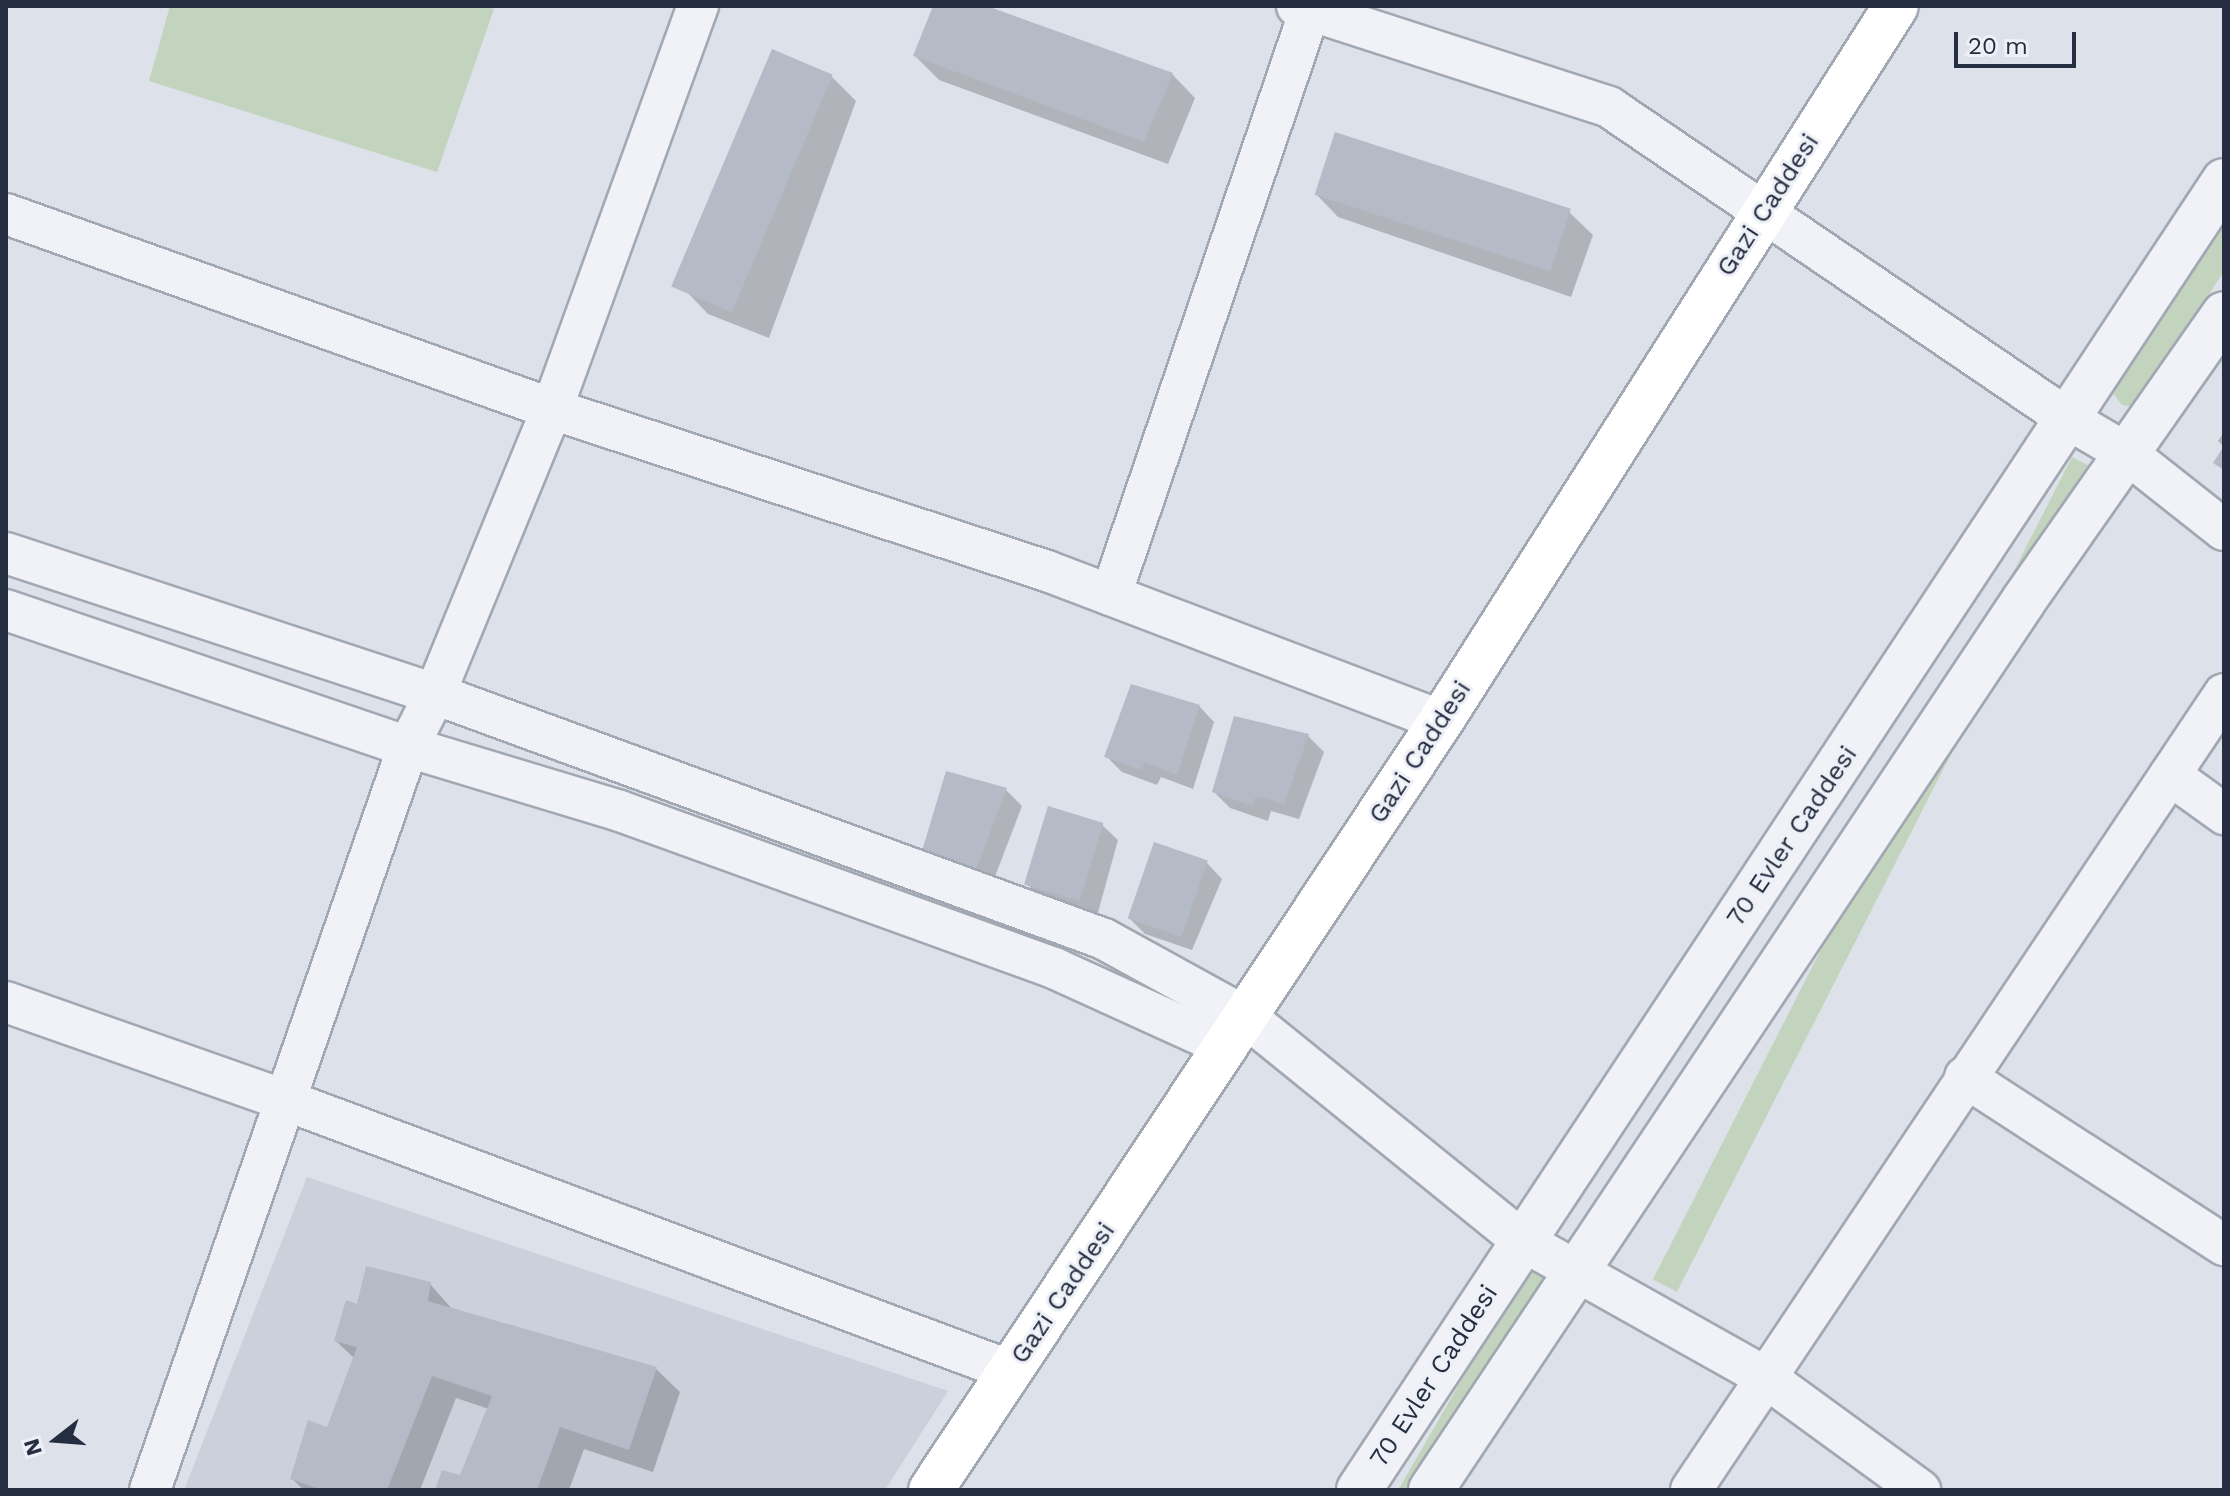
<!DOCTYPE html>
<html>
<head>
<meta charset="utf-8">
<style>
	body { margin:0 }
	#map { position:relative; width:2230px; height:1496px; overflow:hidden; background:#dde1e9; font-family:"Work Sans",sans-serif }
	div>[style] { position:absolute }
	.built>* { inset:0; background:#cbd0db }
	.green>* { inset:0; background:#c2d4bd; transform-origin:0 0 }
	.shadow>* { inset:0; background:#0003 }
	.building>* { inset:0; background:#b4bac6; transform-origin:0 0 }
	.roads { filter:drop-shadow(2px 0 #a2a8b3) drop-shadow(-2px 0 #a2a8b3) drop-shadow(0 2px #a2a8b3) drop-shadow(0 -2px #a2a8b3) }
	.minor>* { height:40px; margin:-20px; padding:0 20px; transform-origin:20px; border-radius:20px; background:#f0f2f7 }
	.tertiary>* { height:44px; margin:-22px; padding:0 22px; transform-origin:22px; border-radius:22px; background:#f0f2f7 }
	.secondary>* { height:44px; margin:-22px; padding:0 22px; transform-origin:22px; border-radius:22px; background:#fff }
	span { translate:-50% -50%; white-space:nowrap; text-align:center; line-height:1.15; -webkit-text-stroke:6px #edf0f6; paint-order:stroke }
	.street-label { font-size:26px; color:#252e41 }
	.frame { position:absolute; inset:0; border:8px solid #252e41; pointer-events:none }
	.north { position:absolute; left:16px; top:1400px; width:80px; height:80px; -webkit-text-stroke:6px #edf0f6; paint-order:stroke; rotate:253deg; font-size:22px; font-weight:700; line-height:32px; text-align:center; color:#252e41 }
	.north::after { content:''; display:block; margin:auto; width:28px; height:36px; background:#252e41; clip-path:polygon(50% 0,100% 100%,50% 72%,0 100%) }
	.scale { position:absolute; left:1954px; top:32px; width:122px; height:36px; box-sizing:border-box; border:4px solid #252e41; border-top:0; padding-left:10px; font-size:24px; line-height:28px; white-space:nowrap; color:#252e41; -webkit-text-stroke:6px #edf0f6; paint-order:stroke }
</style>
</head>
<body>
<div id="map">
	<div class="built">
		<div style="clip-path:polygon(307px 1177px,948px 1391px,885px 1490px,184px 1490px)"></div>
	</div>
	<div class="green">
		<div style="clip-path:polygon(170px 6px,485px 6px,494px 9px,437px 172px,149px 81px)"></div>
		<div style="clip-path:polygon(2224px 222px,2224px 271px,2136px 407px,2122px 405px,2112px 392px)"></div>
		<div style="left:2072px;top:457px;width:27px;height:923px;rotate:27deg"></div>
		<div style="left:1528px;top:1265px;width:30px;height:270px;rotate:30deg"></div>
	</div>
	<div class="shadow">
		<div style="clip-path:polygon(935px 6px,980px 6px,1172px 74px,1195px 98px,1168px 164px,939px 80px,915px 56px)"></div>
		<div style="clip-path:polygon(832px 77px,856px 101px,769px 338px,708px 314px,685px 290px)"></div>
		<div style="clip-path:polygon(1315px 193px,1569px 212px,1593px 235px,1571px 297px,1338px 217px)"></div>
		<div style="clip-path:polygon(2224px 432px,2224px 447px,2218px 441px)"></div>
		<div style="clip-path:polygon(1199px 706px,1214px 722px,1193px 789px,1161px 777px,1157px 785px,1122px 772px,1106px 756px)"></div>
		<div style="clip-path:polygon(1235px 718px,1308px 736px,1324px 752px,1299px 819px,1271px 811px,1268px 821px,1230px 808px,1214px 792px)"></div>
		<div style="clip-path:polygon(1006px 790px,1022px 806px,991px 887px,940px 866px)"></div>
		<div style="clip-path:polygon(1102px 825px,1118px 840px,1097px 916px,1042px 899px,1026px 883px)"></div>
		<div style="clip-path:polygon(1207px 863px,1222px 879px,1192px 950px,1145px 934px,1129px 918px)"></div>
		<div style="clip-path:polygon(430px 1284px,453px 1310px,656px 1369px,680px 1392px,653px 1472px,584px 1449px,569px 1490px,437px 1490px,461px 1478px,489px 1409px,456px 1398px,420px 1490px,304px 1490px,292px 1479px,328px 1429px,355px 1359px,336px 1341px,358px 1306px)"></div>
	</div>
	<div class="building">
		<div style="clip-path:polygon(933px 6px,987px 6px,1173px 73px,1144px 142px,913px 56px)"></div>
		<div style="left:772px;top:49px;width:66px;height:258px;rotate:23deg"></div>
		<div style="left:1335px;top:132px;width:248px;height:66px;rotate:18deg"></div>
		<div style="clip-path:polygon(2224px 446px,2224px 470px,2213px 463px)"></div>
		<div style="clip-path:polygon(1131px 684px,1200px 705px,1177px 775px,1145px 762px,1141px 770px,1104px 757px)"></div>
		<div style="clip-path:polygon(1234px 716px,1309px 734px,1284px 804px,1256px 796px,1252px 806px,1212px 792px)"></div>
		<div style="clip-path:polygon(946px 771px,1007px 788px,975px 872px,922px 851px)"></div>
		<div style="left:1048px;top:806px;width:58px;height:82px;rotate:17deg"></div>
		<div style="left:1154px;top:842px;width:57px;height:81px;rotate:19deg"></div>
		<div style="clip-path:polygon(366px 1266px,431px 1282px,428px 1301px,657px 1367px,629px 1450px,560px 1427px,537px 1490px,435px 1490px,442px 1470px,460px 1475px,492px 1396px,432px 1376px,387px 1490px,322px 1490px,290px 1479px,308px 1420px,327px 1427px,357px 1347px,334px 1341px,346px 1300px,357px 1304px)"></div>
	</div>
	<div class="roads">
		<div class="minor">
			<div style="left:1297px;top:6px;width:328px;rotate:17.9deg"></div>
			<div style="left:1609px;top:107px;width:555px;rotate:34.21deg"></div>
			<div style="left:2068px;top:419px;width:71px;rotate:30.5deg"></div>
			<div style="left:2129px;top:455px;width:121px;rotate:38.3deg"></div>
			<div style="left:6px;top:214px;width:580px;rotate:19.65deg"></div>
			<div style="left:552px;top:409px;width:521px;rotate:18.12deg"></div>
			<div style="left:1047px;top:571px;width:422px;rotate:20.8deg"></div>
			<div style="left:6px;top:553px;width:452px;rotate:18.2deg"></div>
			<div style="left:435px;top:694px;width:712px;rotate:20.11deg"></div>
			<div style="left:1104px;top:939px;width:162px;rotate:28.8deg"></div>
			<div style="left:1246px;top:1017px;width:356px;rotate:39deg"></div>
			<div style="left:1523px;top:1241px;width:278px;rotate:29.3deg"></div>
			<div style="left:1765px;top:1377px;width:192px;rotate:36.1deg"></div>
			<div style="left:1111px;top:595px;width:618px;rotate:-71.21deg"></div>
			<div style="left:6px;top:610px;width:425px;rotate:18.8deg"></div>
			<div style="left:408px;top:747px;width:221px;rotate:16.8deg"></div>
			<div style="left:620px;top:811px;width:462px;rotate:19.9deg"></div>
			<div style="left:1054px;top:968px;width:190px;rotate:24.5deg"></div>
			<div style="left:2170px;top:775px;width:67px;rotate:35.8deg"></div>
			<div style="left:6px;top:1002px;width:296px;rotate:19.4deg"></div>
			<div style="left:285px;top:1100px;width:775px;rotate:20.47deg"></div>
			<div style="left:1965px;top:1077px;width:309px;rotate:33deg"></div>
			<div style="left:150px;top:1490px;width:787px;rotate:-70.85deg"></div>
			<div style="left:408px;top:747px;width:59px;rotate:-63deg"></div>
			<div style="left:435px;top:694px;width:308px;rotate:-67.7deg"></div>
			<div style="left:552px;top:409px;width:429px;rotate:-70.1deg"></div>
			<div style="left:1691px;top:1490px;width:958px;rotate:-56.19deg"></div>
		</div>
		<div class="tertiary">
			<div style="left:1359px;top:1490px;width:1569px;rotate:-56.54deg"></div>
			<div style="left:1431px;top:1490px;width:1069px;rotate:-56.32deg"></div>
			<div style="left:2024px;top:600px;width:349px;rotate:-55deg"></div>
		</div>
		<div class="secondary">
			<div style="left:931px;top:1490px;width:923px;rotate:-56.45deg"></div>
			<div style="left:1441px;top:721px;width:847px;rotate:-57.53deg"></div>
		</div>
	</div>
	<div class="street-label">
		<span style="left:1768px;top:205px;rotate:-57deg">Gazi Caddesi</span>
		<span style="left:1420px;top:752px;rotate:-57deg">Gazi Caddesi</span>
		<span style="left:1792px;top:836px;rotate:-56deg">70 Evler Caddesi</span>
		<span style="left:1063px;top:1293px;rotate:-56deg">Gazi Caddesi</span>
		<span style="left:1434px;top:1376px;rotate:-57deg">70 Evler Caddesi</span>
	</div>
	<div class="frame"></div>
	<div class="north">N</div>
	<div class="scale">20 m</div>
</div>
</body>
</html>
